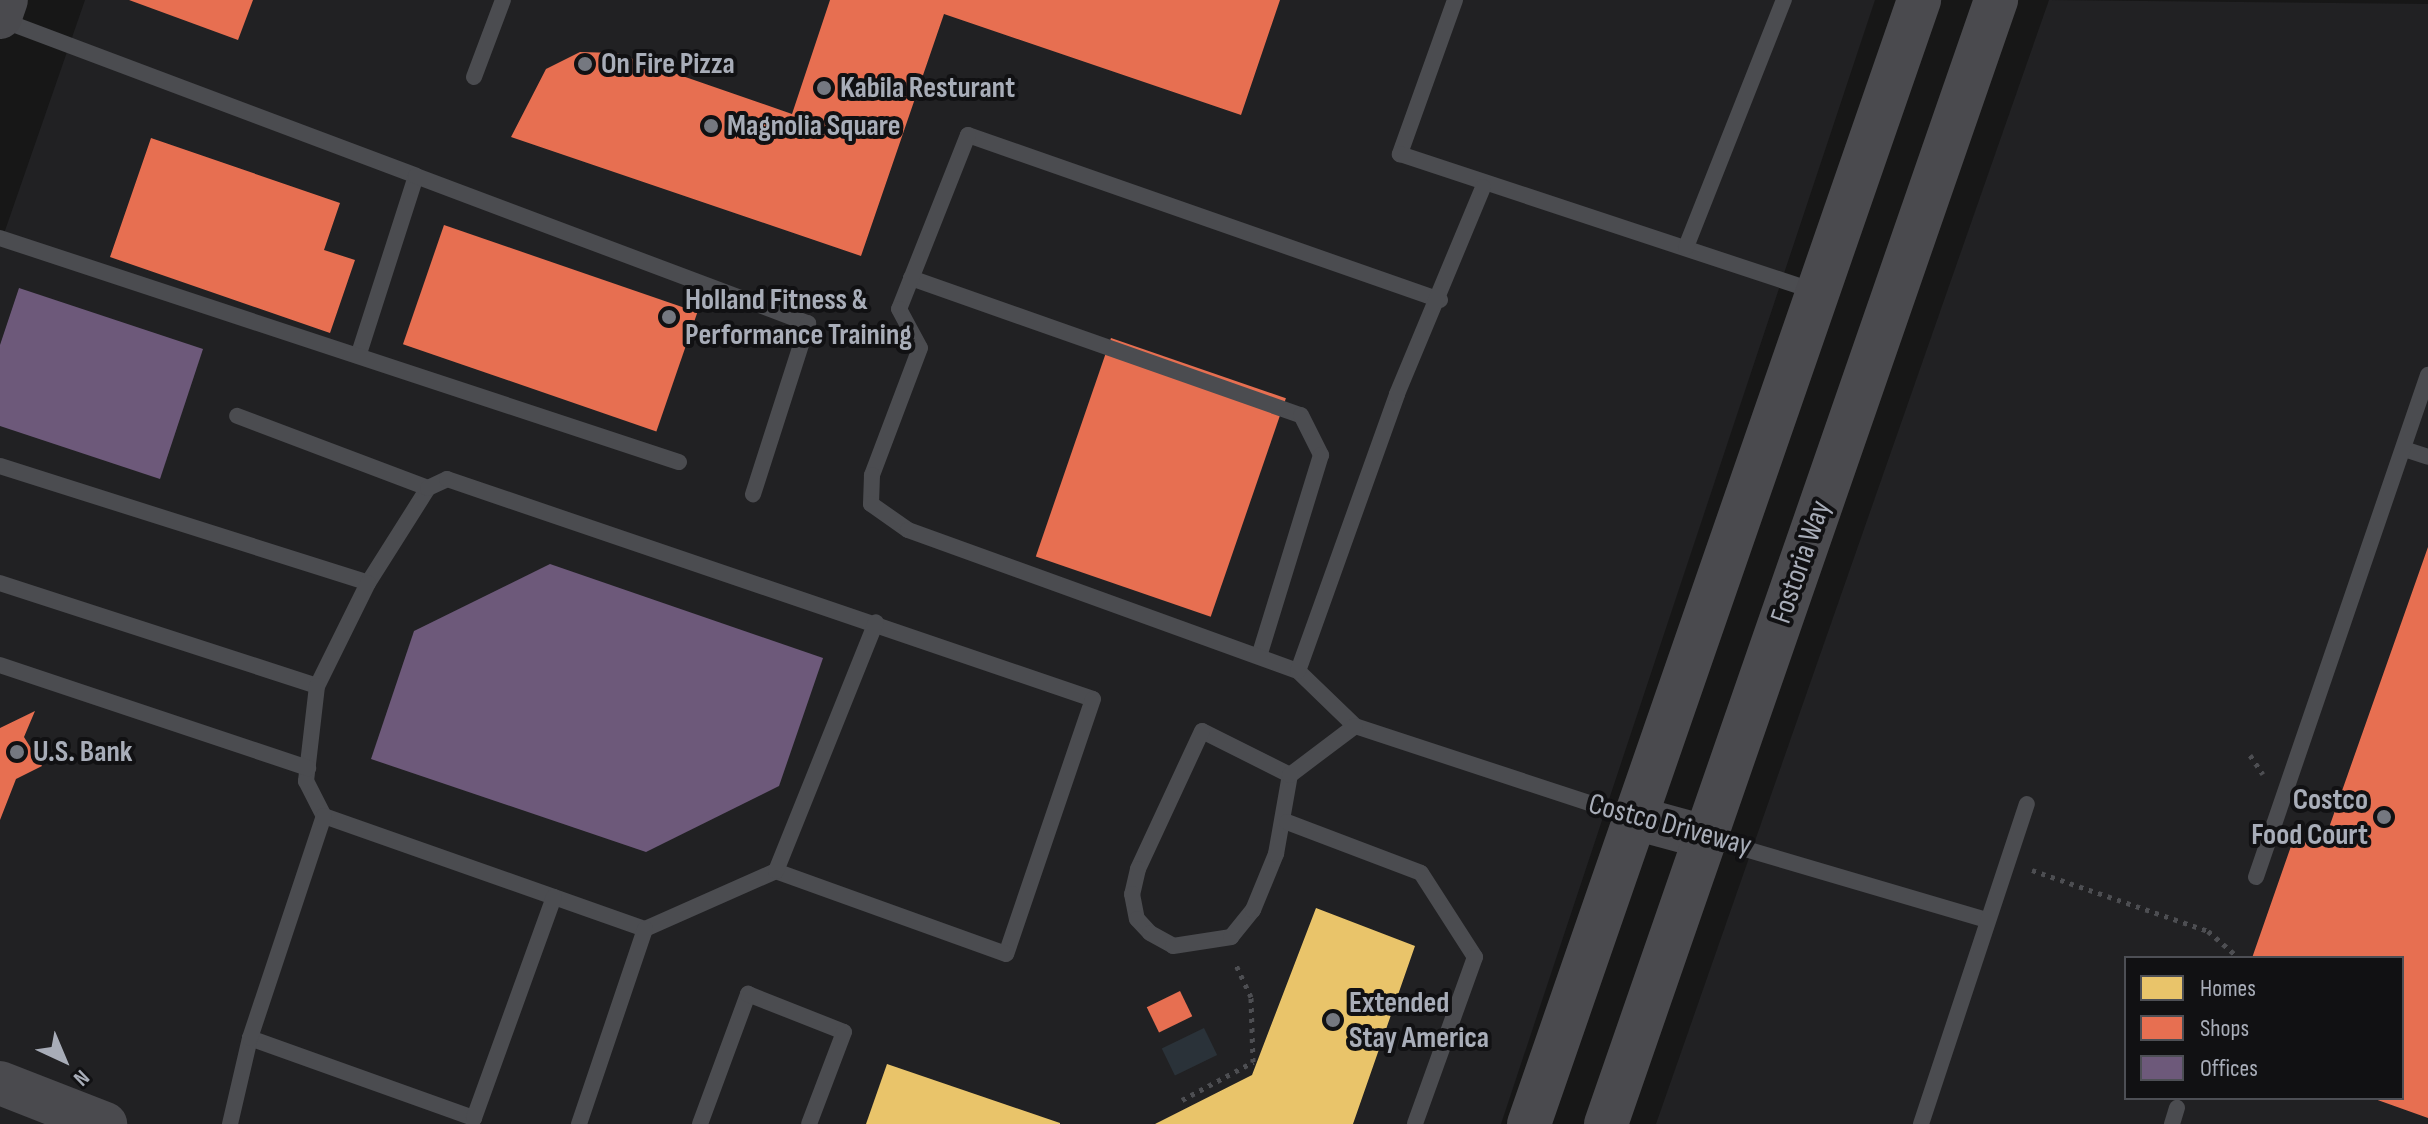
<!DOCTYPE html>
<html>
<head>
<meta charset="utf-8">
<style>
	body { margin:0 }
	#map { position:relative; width:2428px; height:1124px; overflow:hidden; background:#171717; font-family:"Sofia Sans Condensed",sans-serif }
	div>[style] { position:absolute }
	.built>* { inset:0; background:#212123 }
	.water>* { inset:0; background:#2a3239; transform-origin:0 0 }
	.homes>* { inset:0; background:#e9c46a }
	.shops>* { inset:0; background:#e76f51; transform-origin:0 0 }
	.offices>* { inset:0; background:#6d597a }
	.path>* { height:5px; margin-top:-2.5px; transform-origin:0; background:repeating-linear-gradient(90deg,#4d4e52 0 4px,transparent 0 10px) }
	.lane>* { height:16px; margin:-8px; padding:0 8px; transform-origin:8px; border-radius:8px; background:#4b4c50 }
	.secondary>* { height:44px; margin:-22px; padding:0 22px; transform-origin:22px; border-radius:22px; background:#4a4a4e }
	.dots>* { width:22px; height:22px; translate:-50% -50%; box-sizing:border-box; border:4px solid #111113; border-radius:50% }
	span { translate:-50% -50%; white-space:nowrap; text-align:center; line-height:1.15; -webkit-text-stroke:8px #111113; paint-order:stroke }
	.poi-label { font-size:30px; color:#a8adb8; font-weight:700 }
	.left { translate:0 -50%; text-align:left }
	.right { translate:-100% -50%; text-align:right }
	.street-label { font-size:30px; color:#a8adb8 }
	.legend { position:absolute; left:2124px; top:956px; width:280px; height:144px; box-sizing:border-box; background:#111113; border:2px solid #4d4f55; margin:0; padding:10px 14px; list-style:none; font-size:24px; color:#a8adb8 }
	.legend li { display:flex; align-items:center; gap:16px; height:40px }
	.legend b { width:40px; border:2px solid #4d4f55 }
	.north { position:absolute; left:24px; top:1020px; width:80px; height:80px; -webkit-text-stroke:6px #111113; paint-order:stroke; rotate:136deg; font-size:22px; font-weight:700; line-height:32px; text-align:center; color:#a8adb8 }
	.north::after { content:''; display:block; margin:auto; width:28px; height:36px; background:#a8adb8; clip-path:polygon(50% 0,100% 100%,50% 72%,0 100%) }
</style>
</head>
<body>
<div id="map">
	<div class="built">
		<div style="clip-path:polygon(85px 0,1875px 0,1501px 1124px,0 1124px,0 245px)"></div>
		<div style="clip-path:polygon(evenodd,2049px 0,2428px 4px,2428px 1124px,1656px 1124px,2049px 0,2126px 958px,2402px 958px,2402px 1098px,2126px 1098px,2126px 958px)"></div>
	</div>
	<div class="water">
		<div style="left:1204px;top:1028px;width:30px;height:47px;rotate:64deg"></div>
	</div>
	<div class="homes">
		<div style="clip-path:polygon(1316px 908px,1415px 946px,1353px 1124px,1155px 1124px,1252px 1075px)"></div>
		<div style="clip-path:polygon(887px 1064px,1060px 1123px,1060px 1124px,866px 1124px)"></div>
	</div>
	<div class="shops">
		<div style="clip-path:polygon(129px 0,253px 0,238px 40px)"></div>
		<div style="clip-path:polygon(830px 0,1280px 0,1241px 115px,944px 14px,861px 256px,511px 137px,546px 69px,580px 52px,616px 53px,792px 114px)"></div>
		<div style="clip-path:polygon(151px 138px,340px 203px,324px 250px,355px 260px,330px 333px,110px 257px)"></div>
		<div style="left:444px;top:225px;width:268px;height:126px;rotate:19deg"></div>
		<div style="left:1111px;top:338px;width:185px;height:231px;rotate:19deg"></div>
		<div style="clip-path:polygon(2428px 547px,2428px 1118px,2372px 1098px,2402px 1098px,2402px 958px,2252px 958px,2297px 829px,2325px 839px)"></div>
		<div style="clip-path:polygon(35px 711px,24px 737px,42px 766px,16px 779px,0 820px,0 728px)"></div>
		<div style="left:1180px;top:991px;width:28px;height:37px;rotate:64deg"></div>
	</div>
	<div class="offices">
		<div style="clip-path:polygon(19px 288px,203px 349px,160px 479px,0 426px,0 345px)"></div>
		<div style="clip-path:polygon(550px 564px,823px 658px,779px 786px,646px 852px,371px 759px,414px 631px)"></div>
	</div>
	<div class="path">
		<div style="left:2250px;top:755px;width:23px;rotate:56deg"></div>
		<div style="left:2032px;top:870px;width:186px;rotate:19.1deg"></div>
		<div style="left:2208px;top:931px;width:41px;rotate:41.1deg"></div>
		<div style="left:1182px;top:1100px;width:81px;rotate:-28.2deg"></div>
		<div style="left:1253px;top:1062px;width:65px;rotate:-91.8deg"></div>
		<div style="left:1251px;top:997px;width:38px;rotate:-115deg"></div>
	</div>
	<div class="lane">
		<div style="left:1455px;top:0;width:164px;rotate:109.7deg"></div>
		<div style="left:1400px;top:154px;width:439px;rotate:18.3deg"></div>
		<div style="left:2px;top:20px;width:442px;rotate:20.6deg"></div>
		<div style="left:416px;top:176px;width:187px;rotate:107.8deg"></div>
		<div style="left:474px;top:77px;width:82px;rotate:-69.4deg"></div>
		<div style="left:416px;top:176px;width:419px;rotate:20.6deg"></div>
		<div style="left:808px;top:323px;width:180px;rotate:107.8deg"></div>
		<div style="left:0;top:238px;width:715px;rotate:18.26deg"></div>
		<div style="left:1686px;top:247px;width:266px;rotate:-68.4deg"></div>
		<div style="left:911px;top:278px;width:413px;rotate:19.4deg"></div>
		<div style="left:1301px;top:415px;width:45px;rotate:63.4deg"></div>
		<div style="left:1321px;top:455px;width:210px;rotate:107.1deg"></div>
		<div style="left:1440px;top:300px;width:500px;rotate:-160.73deg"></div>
		<div style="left:968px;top:135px;width:187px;rotate:111.6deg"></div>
		<div style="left:899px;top:309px;width:44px;rotate:61.7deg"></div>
		<div style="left:920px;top:348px;width:136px;rotate:110.7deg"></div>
		<div style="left:872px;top:475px;width:29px;rotate:92deg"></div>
		<div style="left:871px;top:504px;width:45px;rotate:35.1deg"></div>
		<div style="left:908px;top:530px;width:415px;rotate:19.9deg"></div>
		<div style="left:1298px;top:671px;width:79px;rotate:44deg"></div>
		<div style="left:1355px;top:726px;width:295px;rotate:18.2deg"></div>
		<div style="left:2404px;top:449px;width:25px;rotate:18deg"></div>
		<div style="left:0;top:466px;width:386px;rotate:17.6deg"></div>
		<div style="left:368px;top:583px;width:112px;rotate:-57.7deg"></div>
		<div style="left:428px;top:488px;width:204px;rotate:-159.3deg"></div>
		<div style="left:428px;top:488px;width:21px;rotate:-25deg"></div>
		<div style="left:447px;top:479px;width:682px;rotate:18.81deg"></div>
		<div style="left:1093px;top:699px;width:269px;rotate:108.8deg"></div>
		<div style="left:1006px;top:954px;width:245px;rotate:-160.2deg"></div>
		<div style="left:0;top:583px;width:333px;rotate:18deg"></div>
		<div style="left:368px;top:583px;width:115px;rotate:116.3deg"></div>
		<div style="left:317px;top:686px;width:96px;rotate:96.6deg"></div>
		<div style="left:306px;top:781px;width:39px;rotate:63deg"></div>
		<div style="left:324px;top:816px;width:340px;rotate:19.4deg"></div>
		<div style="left:645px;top:929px;width:143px;rotate:-23.9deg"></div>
		<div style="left:776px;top:871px;width:268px;rotate:-68.1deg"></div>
		<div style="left:0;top:665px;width:325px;rotate:18.5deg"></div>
		<div style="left:1298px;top:671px;width:294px;rotate:-70.3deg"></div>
		<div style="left:1397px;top:394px;width:224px;rotate:-67.4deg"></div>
		<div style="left:1290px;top:775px;width:98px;rotate:-153.4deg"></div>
		<div style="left:1202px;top:731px;width:152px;rotate:114.9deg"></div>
		<div style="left:1138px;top:869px;width:26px;rotate:103deg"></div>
		<div style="left:1132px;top:894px;width:25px;rotate:79deg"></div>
		<div style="left:1137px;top:919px;width:19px;rotate:47deg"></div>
		<div style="left:1150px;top:933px;width:26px;rotate:29deg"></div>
		<div style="left:1173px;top:946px;width:59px;rotate:-8.8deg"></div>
		<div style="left:1231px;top:937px;width:35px;rotate:-51deg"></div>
		<div style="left:1253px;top:910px;width:61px;rotate:-67.7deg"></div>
		<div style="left:1276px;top:854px;width:80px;rotate:-80deg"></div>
		<div style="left:1290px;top:775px;width:81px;rotate:-37deg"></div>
		<div style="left:1287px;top:822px;width:143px;rotate:20.8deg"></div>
		<div style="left:1421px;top:873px;width:100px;rotate:57.3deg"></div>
		<div style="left:1475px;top:957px;width:177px;rotate:109.8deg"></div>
		<div style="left:1708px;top:838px;width:290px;rotate:16.4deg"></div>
		<div style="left:2256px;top:877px;width:531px;rotate:-71.09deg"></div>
		<div style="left:250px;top:1038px;width:238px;rotate:19.7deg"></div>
		<div style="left:474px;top:1118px;width:235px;rotate:-70.1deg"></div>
		<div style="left:230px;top:1124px;width:88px;rotate:-76.9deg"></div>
		<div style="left:250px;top:1038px;width:234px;rotate:-71.6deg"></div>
		<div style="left:579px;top:1124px;width:206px;rotate:-71.3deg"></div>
		<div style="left:700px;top:1124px;width:139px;rotate:-69.7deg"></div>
		<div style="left:748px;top:994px;width:103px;rotate:21.6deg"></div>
		<div style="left:844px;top:1032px;width:98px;rotate:110.8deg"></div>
		<div style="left:1921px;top:1124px;width:337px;rotate:-71.7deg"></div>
		<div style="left:2172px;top:1124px;width:17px;rotate:-73deg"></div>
	</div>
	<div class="secondary">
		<div style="left:0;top:17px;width:18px;rotate:-71deg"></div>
		<div style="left:1635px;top:818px;width:73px;rotate:15.2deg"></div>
		<div style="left:0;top:1083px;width:113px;rotate:21.3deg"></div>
		<div style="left:1529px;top:1124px;width:1190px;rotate:-70.86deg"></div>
		<div style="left:1606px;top:1124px;width:1190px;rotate:-70.86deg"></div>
	</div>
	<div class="dots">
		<div style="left:585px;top:64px;background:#757880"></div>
		<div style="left:824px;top:88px;background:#757880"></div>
		<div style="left:711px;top:126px;background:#757880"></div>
		<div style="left:669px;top:317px;background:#757880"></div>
		<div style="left:17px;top:752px;background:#757880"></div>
		<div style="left:2384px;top:817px;background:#757880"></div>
		<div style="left:1333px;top:1020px;background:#757880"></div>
	</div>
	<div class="poi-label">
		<span class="left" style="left:601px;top:64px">On Fire Pizza</span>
		<span class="left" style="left:840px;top:88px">Kabila Resturant</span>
		<span class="left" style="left:727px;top:126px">Magnolia Square</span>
		<span class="left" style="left:685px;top:317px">Holland Fitness &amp;<br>Performance Training</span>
		<span class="left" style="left:33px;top:752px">U.S. Bank</span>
		<span class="right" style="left:2368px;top:817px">Costco<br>Food Court</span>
		<span class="left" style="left:1349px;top:1020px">Extended<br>Stay America</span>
	</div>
	<div class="street-label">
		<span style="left:1801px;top:562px;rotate:-71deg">Fostoria Way</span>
		<span style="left:1670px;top:825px;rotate:15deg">Costco Driveway</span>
	</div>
	<ul class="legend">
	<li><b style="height:22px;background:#e9c46a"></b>Homes</li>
	<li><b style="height:22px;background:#e76f51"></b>Shops</li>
	<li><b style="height:22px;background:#6d597a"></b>Offices</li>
	</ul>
	<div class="north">N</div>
</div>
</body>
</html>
